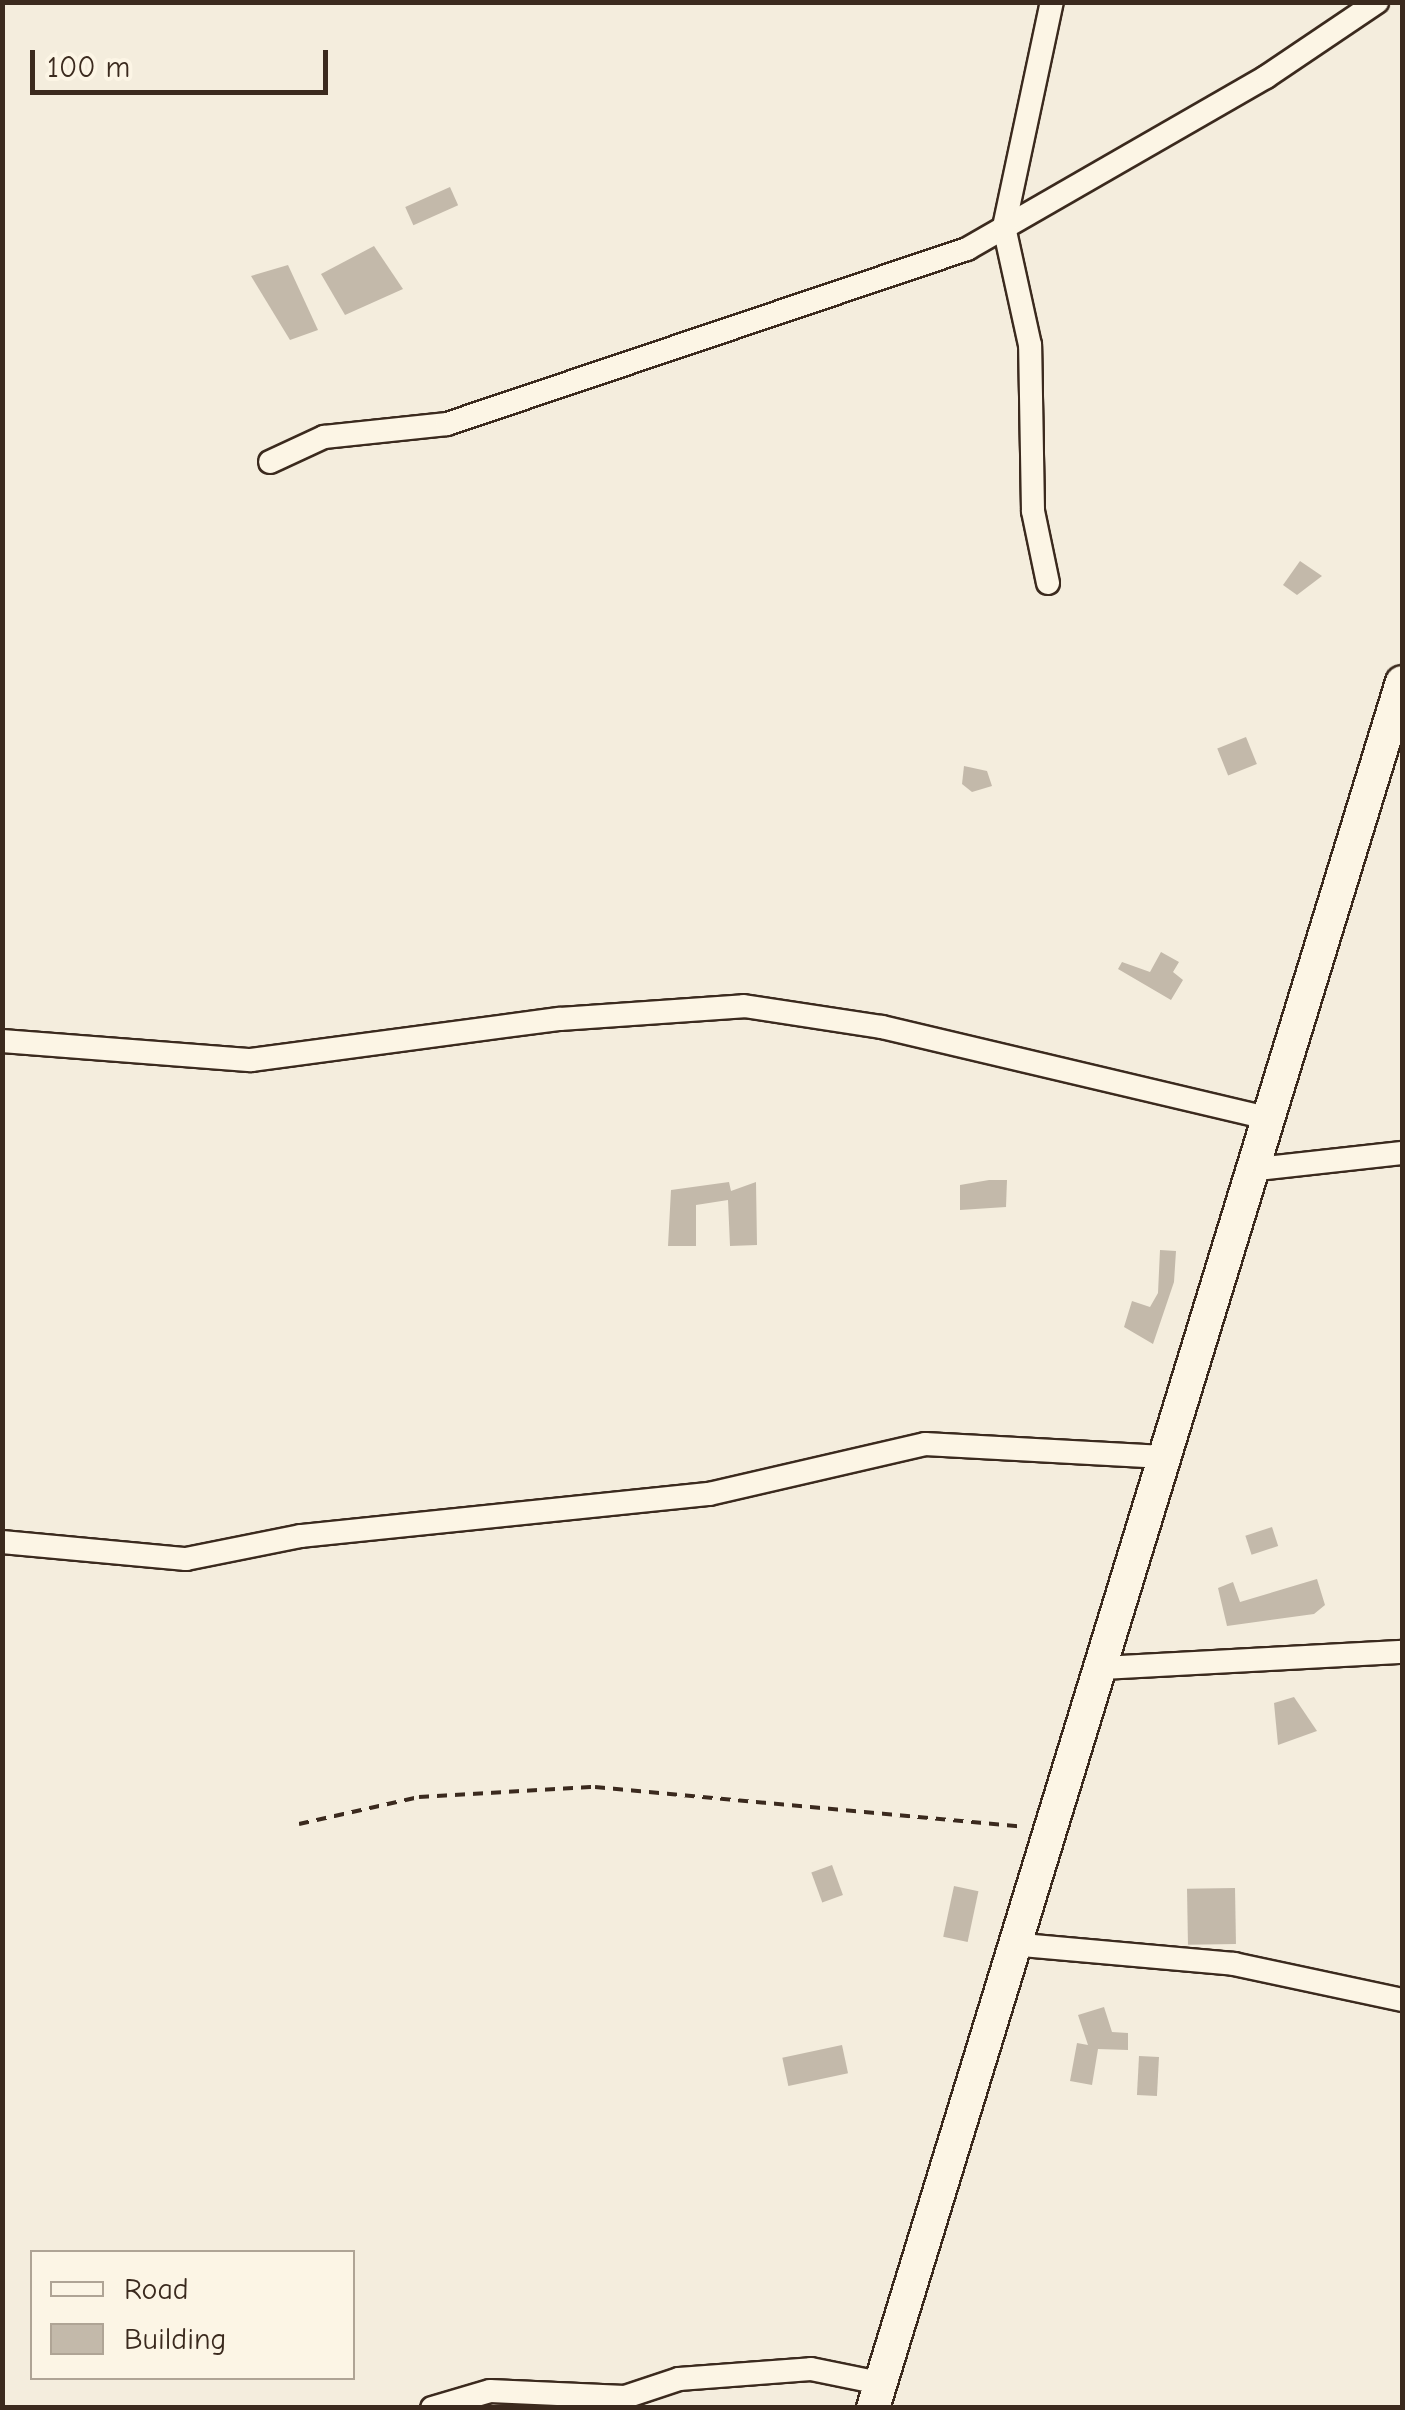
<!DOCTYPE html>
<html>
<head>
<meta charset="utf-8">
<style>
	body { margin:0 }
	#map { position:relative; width:1405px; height:2410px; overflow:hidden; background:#f4eddd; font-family:"Comic Neue",sans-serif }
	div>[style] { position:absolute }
	.building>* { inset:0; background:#c3b9aa; transform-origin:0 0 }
	.path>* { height:4px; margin-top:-2px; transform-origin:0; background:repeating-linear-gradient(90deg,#3b2a1e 0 10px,transparent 0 18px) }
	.roads { filter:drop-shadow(2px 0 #3b2a1e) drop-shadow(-2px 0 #3b2a1e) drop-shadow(0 2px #3b2a1e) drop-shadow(0 -2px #3b2a1e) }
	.minor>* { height:22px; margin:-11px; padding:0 11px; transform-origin:11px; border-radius:11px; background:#fcf5e5 }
	.secondary>* { height:32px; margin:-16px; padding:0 16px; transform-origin:16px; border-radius:16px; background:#fcf5e5 }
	span { translate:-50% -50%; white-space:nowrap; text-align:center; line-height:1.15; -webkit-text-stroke:8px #fcf5e5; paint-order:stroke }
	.frame { position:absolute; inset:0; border:5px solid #3b2a1e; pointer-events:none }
	.legend { position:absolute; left:30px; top:2250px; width:325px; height:130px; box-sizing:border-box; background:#fcf5e5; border:2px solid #afa495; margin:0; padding:12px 18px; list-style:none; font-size:30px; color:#3b2a1e }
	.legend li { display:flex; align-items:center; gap:20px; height:50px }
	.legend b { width:50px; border:2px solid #afa495 }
	.scale { position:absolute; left:30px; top:50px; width:298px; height:45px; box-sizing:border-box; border:5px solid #3b2a1e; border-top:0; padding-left:12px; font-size:30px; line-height:35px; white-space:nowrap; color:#3b2a1e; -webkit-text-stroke:8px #fcf5e5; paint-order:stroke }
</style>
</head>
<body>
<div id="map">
	<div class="building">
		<div style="left:450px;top:187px;width:20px;height:49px;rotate:66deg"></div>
		<div style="clip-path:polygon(374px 246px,403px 289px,345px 315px,321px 274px)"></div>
		<div style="clip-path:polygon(288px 265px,318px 330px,290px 340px,251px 276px)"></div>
		<div style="clip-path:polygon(1300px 561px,1322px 576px,1297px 595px,1283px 585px)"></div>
		<div style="left:1246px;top:737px;width:29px;height:31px;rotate:68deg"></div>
		<div style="clip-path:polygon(964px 766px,987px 771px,992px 786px,972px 792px,962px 784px)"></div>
		<div style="clip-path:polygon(1161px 952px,1179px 962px,1173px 972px,1183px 980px,1171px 1000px,1118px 969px,1122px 962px,1150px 972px)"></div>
		<div style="clip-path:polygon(989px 1180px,1007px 1180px,1006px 1207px,960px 1210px,960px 1185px)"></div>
		<div style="clip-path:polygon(729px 1182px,731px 1191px,756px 1182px,757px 1245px,730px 1246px,728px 1200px,696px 1205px,696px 1246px,668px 1246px,671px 1190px)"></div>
		<div style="clip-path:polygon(1160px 1250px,1176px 1251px,1174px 1282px,1153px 1344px,1124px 1327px,1132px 1301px,1150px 1307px,1158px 1293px)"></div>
		<div style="left:1272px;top:1527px;width:20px;height:28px;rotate:72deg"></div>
		<div style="clip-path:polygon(1317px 1579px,1325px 1605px,1314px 1614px,1227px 1626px,1218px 1588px,1233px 1582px,1240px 1602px)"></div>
		<div style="clip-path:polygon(1294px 1697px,1317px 1731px,1278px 1745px,1274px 1703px)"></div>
		<div style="left:832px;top:1865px;width:32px;height:22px;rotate:70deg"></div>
		<div style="left:954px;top:1886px;width:25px;height:52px;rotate:12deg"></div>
		<div style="left:1235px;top:1888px;width:56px;height:48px;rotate:89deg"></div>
		<div style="clip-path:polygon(1104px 2007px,1112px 2032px,1128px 2033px,1128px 2050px,1098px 2049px,1092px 2085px,1070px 2081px,1077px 2043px,1088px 2045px,1078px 2015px)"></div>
		<div style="left:842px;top:2045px;width:29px;height:61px;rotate:78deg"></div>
		<div style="left:1139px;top:2056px;width:20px;height:39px;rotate:3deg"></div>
	</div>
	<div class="path">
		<div style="left:299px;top:1824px;width:123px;rotate:-12.7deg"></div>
		<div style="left:419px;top:1797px;width:176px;rotate:-3.3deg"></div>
		<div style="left:595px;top:1787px;width:431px;rotate:5.3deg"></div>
	</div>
	<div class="roads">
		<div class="minor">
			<div style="left:270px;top:462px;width:60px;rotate:-24.8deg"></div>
			<div style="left:324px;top:437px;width:124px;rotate:-6deg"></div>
			<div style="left:447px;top:424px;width:549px;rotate:-18.6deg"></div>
			<div style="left:967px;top:249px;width:345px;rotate:-29.9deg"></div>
			<div style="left:1266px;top:77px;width:134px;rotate:-34deg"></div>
			<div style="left:1048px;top:583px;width:74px;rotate:-101.8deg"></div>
			<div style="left:1033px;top:511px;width:166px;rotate:-91deg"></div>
			<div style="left:1030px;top:345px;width:121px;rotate:-102.4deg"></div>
			<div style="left:1004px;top:227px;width:230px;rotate:-78deg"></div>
			<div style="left:2px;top:1041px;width:250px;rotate:4.4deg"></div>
			<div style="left:251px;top:1060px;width:312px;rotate:-7.6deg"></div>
			<div style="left:560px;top:1019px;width:184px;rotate:-4deg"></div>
			<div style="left:744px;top:1006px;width:140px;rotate:8.7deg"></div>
			<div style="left:882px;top:1027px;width:395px;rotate:13.3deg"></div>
			<div style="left:1248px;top:1170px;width:155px;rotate:-6.3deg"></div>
			<div style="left:2px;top:1542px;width:185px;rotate:5.3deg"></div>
			<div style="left:186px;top:1559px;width:117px;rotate:-11.3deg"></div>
			<div style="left:301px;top:1536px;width:410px;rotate:-5.9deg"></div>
			<div style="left:709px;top:1494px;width:222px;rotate:-13deg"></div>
			<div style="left:925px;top:1444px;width:239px;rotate:3.1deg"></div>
			<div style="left:1104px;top:1668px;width:298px;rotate:-3.1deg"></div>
			<div style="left:1022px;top:1945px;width:213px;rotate:5.1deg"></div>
			<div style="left:1234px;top:1964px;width:172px;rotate:12.1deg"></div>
			<div style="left:432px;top:2408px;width:60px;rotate:-16.3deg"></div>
			<div style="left:490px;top:2391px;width:135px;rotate:2.5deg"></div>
			<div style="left:625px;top:2397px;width:57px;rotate:-18.4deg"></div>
			<div style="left:679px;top:2379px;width:132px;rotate:-4.3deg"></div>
			<div style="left:811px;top:2369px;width:70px;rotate:11.5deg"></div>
		</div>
		<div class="secondary">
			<div style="left:873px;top:2408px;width:1805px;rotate:-72.96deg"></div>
		</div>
	</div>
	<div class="frame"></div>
	<ul class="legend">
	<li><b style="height:12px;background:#fcf5e5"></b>Road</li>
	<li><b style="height:28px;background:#c3b9aa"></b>Building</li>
	</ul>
	<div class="scale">100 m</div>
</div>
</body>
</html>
